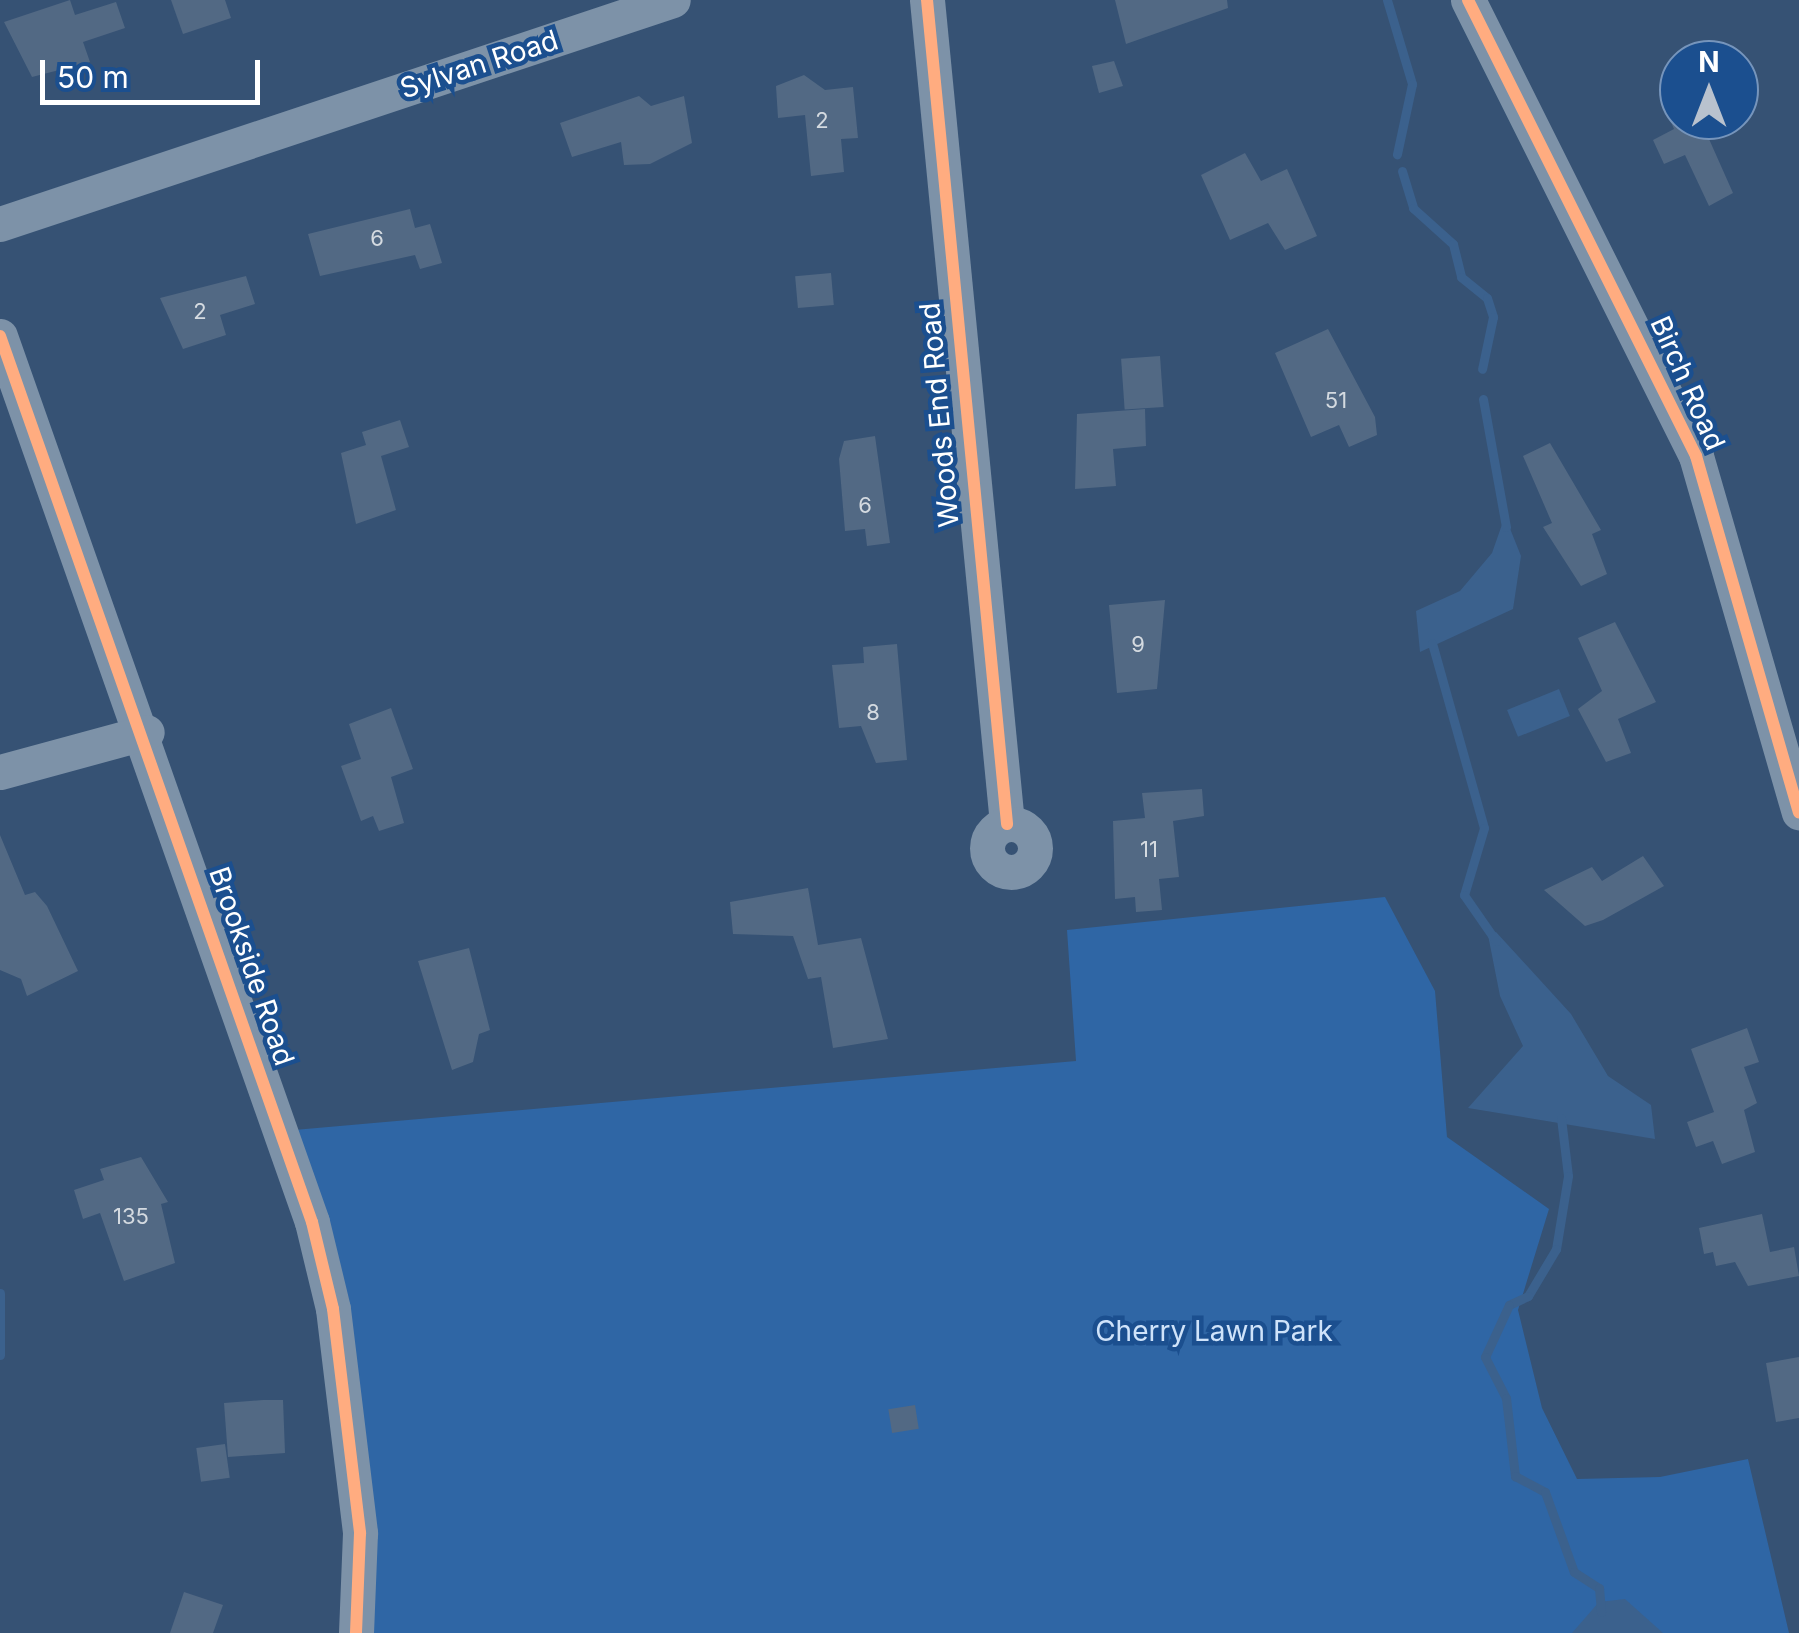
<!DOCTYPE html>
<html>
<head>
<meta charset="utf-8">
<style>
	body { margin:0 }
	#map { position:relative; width:1799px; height:1633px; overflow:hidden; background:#365274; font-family:Inter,sans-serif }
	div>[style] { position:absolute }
	.green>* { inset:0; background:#2f66a5 }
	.water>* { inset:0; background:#3b618d; transform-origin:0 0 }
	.stream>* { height:9px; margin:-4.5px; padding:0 4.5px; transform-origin:4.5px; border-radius:4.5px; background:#3b618d }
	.building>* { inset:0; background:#526984; transform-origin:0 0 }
	.street>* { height:35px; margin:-17.5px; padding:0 17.5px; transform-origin:17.5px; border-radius:17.5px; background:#7d92a8 }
	.street>.ring { margin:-17.5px; padding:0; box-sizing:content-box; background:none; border:35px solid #7d92a8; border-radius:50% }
	.cycleway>* { height:12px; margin:-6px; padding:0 6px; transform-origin:6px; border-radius:6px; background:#ffac80 }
	span { translate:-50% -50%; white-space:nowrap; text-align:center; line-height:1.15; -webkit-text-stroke:9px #1b4f8f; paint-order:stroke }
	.number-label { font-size:22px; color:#d4dae0 }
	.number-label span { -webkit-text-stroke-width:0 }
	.street-label { font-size:28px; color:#fff }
	.park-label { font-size:28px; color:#cfe3fa }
	.north { position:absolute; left:1659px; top:40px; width:100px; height:100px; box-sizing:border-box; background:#1b4f8f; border:2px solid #7695bc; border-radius:50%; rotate:0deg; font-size:28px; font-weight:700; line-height:40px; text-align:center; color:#fff }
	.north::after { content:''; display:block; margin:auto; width:35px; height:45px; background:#b9c2ce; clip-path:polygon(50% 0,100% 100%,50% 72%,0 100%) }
	.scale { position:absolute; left:40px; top:60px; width:220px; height:45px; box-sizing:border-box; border:5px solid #fff; border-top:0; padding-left:12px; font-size:30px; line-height:35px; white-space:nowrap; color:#fff; -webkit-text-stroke:8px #1b4f8f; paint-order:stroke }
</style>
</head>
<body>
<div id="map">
	<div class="green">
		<div style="clip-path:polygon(1385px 897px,1435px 991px,1447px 1137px,1549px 1209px,1518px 1310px,1542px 1408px,1577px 1479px,1660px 1477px,1748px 1459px,1789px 1633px,342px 1633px,352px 1467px,283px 1131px,1076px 1061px,1067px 930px)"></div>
	</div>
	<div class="water">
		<div style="clip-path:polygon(1505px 516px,1521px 556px,1513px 609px,1420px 652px,1416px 611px,1460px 591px,1492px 553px)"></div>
		<div style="left:1559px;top:689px;width:29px;height:56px;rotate:68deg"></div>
		<div style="clip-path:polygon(1496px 932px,1571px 1014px,1608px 1076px,1651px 1105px,1655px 1139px,1468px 1108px,1523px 1046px,1500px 996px,1488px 935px)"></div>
		<div style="clip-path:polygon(1625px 1599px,1663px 1633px,1572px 1633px,1599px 1602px)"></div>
	</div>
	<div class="stream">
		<div style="left:1387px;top:0;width:88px;rotate:73.4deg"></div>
		<div style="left:1412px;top:84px;width:72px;rotate:102.1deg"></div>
		<div style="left:1402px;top:171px;width:39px;rotate:73deg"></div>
		<div style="left:1413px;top:208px;width:54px;rotate:42deg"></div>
		<div style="left:1453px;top:244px;width:34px;rotate:76deg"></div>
		<div style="left:1461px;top:277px;width:33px;rotate:39deg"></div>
		<div style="left:1487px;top:298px;width:20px;rotate:72deg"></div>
		<div style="left:1493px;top:317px;width:53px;rotate:101.9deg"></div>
		<div style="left:1483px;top:399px;width:130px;rotate:79.8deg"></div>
		<div style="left:1432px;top:643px;width:192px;rotate:74.3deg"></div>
		<div style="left:1484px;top:828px;width:70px;rotate:106.6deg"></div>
		<div style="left:1464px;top:895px;width:56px;rotate:55.2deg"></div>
		<div style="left:1561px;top:1118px;width:58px;rotate:83.1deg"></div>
		<div style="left:1568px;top:1176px;width:74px;rotate:99.3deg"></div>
		<div style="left:1556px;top:1249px;width:55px;rotate:120.8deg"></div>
		<div style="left:1528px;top:1296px;width:21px;rotate:155deg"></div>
		<div style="left:1509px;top:1305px;width:57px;rotate:114.8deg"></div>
		<div style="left:1485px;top:1357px;width:46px;rotate:62.9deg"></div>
		<div style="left:1506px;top:1398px;width:79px;rotate:83.4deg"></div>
		<div style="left:1515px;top:1476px;width:34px;rotate:28deg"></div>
		<div style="left:1545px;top:1492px;width:85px;rotate:70.1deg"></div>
		<div style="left:1574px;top:1572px;width:30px;rotate:33deg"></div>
		<div style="left:1599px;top:1588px;width:24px;rotate:85deg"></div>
		<div style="left:0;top:1293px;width:62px;rotate:90deg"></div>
	</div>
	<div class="building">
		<div style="clip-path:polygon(70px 0,75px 15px,116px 2px,125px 28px,83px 42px,90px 62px,32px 77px,4px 22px)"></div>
		<div style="clip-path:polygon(171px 0,225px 0,231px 18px,183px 34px)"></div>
		<div style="clip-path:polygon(1115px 0,1227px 0,1228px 8px,1126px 44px)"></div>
		<div style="clip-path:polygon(1114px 61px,1123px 86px,1099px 93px,1092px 66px)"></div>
		<div style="clip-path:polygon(804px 75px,825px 90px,853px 87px,858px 138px,841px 139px,844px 172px,811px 176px,805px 115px,778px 118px,776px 86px)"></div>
		<div style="clip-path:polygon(639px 96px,651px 106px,684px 96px,692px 143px,650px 164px,624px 165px,621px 142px,572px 157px,560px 123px)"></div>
		<div style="clip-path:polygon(1670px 120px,1746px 120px,1709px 139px,1733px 193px,1709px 206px,1685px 155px,1664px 164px,1653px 140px,1674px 129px)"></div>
		<div style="clip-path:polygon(1245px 153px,1261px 181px,1287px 169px,1317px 236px,1285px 250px,1268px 223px,1230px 240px,1201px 175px)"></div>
		<div style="clip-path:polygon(410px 209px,415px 228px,430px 224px,442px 263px,420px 269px,415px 255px,320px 276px,308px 234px)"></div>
		<div style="left:831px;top:273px;width:32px;height:36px;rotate:85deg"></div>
		<div style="clip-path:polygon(246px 276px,255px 304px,220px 315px,226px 335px,183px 349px,160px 298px)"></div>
		<div style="clip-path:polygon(1328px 329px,1375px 417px,1377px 435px,1349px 447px,1339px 425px,1311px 437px,1275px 353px)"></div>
		<div style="left:1160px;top:356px;width:51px;height:39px;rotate:86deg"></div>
		<div style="clip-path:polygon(1145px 409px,1146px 446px,1113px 449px,1116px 486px,1075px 489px,1077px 414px)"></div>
		<div style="clip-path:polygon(400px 420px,409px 447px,381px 456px,396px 510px,356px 524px,341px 453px,366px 445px,362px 432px)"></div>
		<div style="clip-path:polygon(875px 436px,890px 543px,867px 546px,865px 529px,845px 531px,839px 459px,844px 441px)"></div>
		<div style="clip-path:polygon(1550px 443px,1601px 530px,1592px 534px,1607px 574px,1581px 586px,1543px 527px,1552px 523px,1523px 456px)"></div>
		<div style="clip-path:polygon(1165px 600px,1157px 689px,1117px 693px,1109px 605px)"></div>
		<div style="clip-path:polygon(1615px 622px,1656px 702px,1618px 719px,1631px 753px,1606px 762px,1578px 709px,1602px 691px,1578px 638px)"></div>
		<div style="clip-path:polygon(897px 644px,907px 760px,876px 763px,861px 726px,839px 728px,832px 665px,864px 663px,863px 647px)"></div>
		<div style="clip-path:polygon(391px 708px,413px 769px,391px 777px,404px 823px,379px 831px,373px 816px,361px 821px,341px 766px,361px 759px,349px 724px)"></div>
		<div style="clip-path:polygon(1202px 789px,1204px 816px,1173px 821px,1179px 877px,1159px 879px,1162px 910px,1136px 912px,1135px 897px,1115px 899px,1113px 821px,1145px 818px,1142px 793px)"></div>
		<div style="clip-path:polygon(0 835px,25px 895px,35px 892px,47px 906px,78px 971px,27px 996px,21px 979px,0 970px)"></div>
		<div style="clip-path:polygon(1643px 856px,1664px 886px,1603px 920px,1585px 926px,1544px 890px,1592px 867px,1602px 881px)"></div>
		<div style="clip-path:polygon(808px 888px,818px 945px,861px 938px,888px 1039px,833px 1048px,821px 977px,808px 979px,793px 936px,733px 934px,730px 902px)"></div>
		<div style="clip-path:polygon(469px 948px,490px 1030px,479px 1034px,473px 1062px,452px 1070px,418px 961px)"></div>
		<div style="clip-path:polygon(1747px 1028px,1759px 1062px,1744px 1067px,1757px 1103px,1744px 1110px,1755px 1152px,1722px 1164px,1713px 1141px,1696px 1147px,1687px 1122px,1714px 1112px,1691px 1049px)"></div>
		<div style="clip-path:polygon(141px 1157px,168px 1202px,161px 1204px,175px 1263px,124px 1281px,100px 1213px,83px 1219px,74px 1190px,104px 1180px,100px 1169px)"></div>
		<div style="clip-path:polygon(1762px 1214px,1770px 1252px,1794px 1247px,1799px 1276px,1748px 1286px,1735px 1262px,1716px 1266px,1713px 1252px,1704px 1254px,1699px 1228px)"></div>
		<div style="clip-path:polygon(1799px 1357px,1799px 1418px,1776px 1422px,1766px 1363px)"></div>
		<div style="clip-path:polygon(263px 1400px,283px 1400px,285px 1453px,228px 1457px,224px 1403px)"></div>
		<div style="left:915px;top:1405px;width:24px;height:27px;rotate:81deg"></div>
		<div style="left:225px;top:1444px;width:34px;height:29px;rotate:82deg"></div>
		<div style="clip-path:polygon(184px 1592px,223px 1605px,213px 1633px,170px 1633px)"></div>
	</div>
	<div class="street">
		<div style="left:927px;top:0;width:828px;rotate:84.45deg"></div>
		<div style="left:1468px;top:0;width:510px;rotate:63.43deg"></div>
		<div style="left:1696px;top:456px;width:371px;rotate:73.9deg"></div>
		<div style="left:0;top:224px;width:709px;rotate:-18.41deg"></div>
		<div style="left:0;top:336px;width:939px;rotate:70.6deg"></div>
		<div style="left:312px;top:1222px;width:89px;rotate:76.4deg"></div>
		<div style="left:333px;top:1309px;width:226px;rotate:83.1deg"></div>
		<div style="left:360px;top:1533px;width:100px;rotate:92.3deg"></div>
		<div style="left:0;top:772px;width:152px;rotate:-15.2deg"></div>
		<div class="ring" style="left:987px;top:824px;width:13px;height:13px"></div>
	</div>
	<div class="cycleway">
		<div style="left:927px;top:0;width:828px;rotate:84.45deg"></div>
		<div style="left:1468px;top:0;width:510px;rotate:63.43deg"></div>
		<div style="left:1696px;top:456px;width:371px;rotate:73.9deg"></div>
		<div style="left:0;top:336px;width:939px;rotate:70.6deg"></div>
		<div style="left:312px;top:1222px;width:89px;rotate:76.4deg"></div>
		<div style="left:333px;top:1309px;width:226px;rotate:83.1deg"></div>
		<div style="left:360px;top:1533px;width:100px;rotate:92.3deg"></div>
	</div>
	<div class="number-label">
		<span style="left:822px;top:121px">2</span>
		<span style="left:377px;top:239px">6</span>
		<span style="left:200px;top:312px">2</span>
		<span style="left:1336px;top:401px">51</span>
		<span style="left:865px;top:506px">6</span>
		<span style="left:1138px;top:645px">9</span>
		<span style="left:873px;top:713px">8</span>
		<span style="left:1149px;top:850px">11</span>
		<span style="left:131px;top:1217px">135</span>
	</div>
	<div class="street-label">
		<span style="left:479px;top:64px;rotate:-18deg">Sylvan Road</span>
		<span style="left:1688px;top:383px;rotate:66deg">Birch Road</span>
		<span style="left:939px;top:415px;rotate:-95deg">Woods End Road</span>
		<span style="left:252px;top:966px;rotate:71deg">Brookside Road</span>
	</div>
	<div class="park-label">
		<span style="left:1214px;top:1331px">Cherry Lawn Park</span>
	</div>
	<div class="north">N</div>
	<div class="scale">50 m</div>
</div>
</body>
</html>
